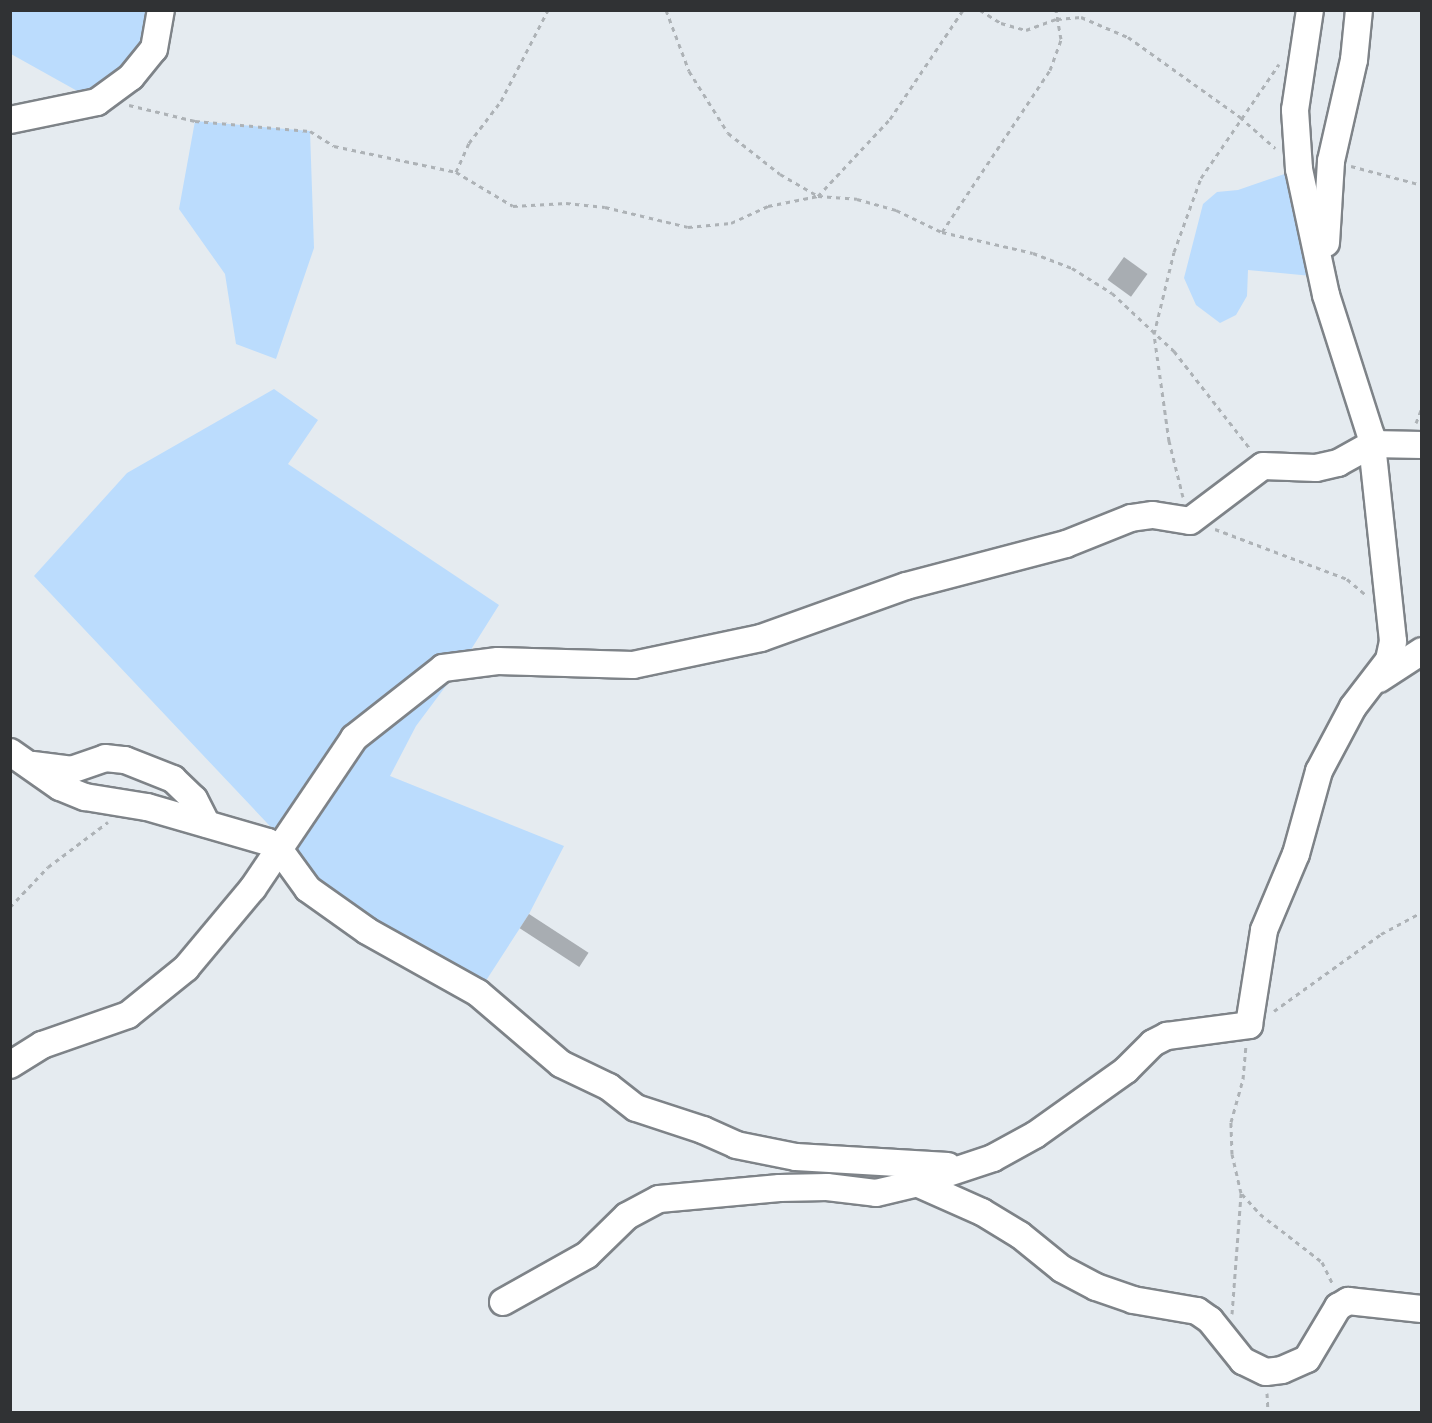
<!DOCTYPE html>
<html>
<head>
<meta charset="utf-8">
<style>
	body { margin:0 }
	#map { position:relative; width:1432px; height:1423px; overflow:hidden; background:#e5ebf0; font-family:"DejaVu Sans",sans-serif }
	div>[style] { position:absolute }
	.green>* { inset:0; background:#bbdcfd }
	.building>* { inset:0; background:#a8adb2; transform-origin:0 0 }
	.path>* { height:3px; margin-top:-1.5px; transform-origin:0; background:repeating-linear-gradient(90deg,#adb2b6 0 4.5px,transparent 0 9px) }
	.roads { filter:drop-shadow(2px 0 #7e8388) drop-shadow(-2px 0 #7e8388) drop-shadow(0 2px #7e8388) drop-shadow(0 -2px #7e8388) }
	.minor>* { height:26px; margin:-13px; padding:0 13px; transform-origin:13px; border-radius:13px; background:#fff }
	span { translate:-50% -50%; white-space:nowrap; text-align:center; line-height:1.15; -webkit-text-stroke:5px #e5ebf0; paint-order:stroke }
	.frame { position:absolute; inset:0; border:12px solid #303234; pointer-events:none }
</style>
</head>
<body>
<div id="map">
	<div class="green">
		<div style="clip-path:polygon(11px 11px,161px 11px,154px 49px,97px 102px,11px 54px)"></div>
		<div style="clip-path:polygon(195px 121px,310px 131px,314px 248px,276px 359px,236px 344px,225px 274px,179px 209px)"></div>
		<div style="clip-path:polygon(1299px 169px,1322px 277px,1248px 270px,1247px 296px,1236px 315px,1220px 323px,1196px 305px,1184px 278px,1203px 204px,1217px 192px,1238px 190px)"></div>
		<div style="clip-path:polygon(274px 389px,318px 420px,288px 464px,499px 605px,460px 667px,416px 726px,390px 776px,564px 846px,529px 914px,478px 993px,308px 889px,284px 841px,34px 576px,127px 473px)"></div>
	</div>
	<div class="building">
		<div style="left:1124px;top:257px;width:29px;height:28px;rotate:36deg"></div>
		<div style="left:529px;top:914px;width:71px;height:17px;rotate:33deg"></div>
	</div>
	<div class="path">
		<div style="left:666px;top:10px;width:65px;rotate:69.3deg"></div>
		<div style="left:689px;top:71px;width:73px;rotate:57.8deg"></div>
		<div style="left:728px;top:133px;width:66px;rotate:38.3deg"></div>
		<div style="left:780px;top:174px;width:44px;rotate:30.1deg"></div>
		<div style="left:818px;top:196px;width:105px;rotate:-46.9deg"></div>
		<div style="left:890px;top:119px;width:131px;rotate:-56.2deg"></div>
		<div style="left:980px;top:10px;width:25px;rotate:32deg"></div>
		<div style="left:1001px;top:23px;width:26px;rotate:16deg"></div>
		<div style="left:1026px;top:30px;width:33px;rotate:-20deg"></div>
		<div style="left:1057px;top:19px;width:24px;rotate:-5deg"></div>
		<div style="left:1081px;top:17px;width:51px;rotate:23.1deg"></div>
		<div style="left:1128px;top:37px;width:138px;rotate:35.5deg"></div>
		<div style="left:1240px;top:117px;width:47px;rotate:41.5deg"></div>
		<div style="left:129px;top:105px;width:68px;rotate:13.6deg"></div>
		<div style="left:195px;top:121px;width:115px;rotate:5deg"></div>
		<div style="left:310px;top:131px;width:28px;rotate:32deg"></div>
		<div style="left:334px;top:146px;width:125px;rotate:12deg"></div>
		<div style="left:456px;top:172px;width:66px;rotate:30.8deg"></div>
		<div style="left:513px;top:206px;width:53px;rotate:-3.2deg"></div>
		<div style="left:566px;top:203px;width:39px;rotate:6deg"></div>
		<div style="left:605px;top:207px;width:85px;rotate:13.5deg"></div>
		<div style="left:688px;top:227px;width:43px;rotate:-5.3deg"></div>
		<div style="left:731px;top:223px;width:41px;rotate:-24.7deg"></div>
		<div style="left:768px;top:206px;width:51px;rotate:-11.3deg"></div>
		<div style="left:818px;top:196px;width:39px;rotate:4deg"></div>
		<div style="left:857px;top:199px;width:41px;rotate:15.8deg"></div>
		<div style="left:896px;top:210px;width:51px;rotate:25.6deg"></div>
		<div style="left:942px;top:232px;width:93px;rotate:13deg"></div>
		<div style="left:1033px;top:253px;width:42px;rotate:21deg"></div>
		<div style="left:1072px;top:268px;width:47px;rotate:32deg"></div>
		<div style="left:1112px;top:293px;width:85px;rotate:43.1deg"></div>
		<div style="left:1174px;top:351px;width:125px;rotate:52.1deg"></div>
		<div style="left:1351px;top:166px;width:73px;rotate:15deg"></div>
		<div style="left:456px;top:172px;width:32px;rotate:-66deg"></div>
		<div style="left:469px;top:143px;width:53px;rotate:-52.7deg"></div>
		<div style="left:501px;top:101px;width:102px;rotate:-62.7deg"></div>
		<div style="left:942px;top:232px;width:195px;rotate:-56.3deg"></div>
		<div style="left:1050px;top:70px;width:33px;rotate:-70deg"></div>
		<div style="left:1061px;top:39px;width:29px;rotate:-100deg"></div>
		<div style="left:1416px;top:423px;width:17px;rotate:-69deg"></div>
		<div style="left:1183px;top:497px;width:58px;rotate:-104deg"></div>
		<div style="left:1169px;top:441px;width:108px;rotate:-98deg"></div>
		<div style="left:1154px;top:334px;width:84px;rotate:-76.3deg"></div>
		<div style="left:1174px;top:252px;width:79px;rotate:-70deg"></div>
		<div style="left:1201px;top:178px;width:138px;rotate:-55.6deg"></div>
		<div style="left:1215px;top:529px;width:141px;rotate:20.7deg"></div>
		<div style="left:1347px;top:579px;width:23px;rotate:40deg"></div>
		<div style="left:10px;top:907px;width:55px;rotate:-46.5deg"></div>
		<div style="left:48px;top:867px;width:75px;rotate:-36.9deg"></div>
		<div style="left:1274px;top:1011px;width:132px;rotate:-35.7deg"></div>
		<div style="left:1381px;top:934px;width:47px;rotate:-28.2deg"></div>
		<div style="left:1242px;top:1194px;width:27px;rotate:48deg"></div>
		<div style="left:1260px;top:1214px;width:78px;rotate:37.7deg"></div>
		<div style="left:1322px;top:1262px;width:25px;rotate:64deg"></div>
		<div style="left:1232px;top:1314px;width:121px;rotate:-85.7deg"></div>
		<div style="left:1241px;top:1193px;width:40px;rotate:-103deg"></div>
		<div style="left:1232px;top:1154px;width:32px;rotate:-92deg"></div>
		<div style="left:1231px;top:1122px;width:45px;rotate:-74.4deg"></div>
		<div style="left:1243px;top:1079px;width:32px;rotate:-85deg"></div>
		<div style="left:1267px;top:1393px;width:19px;rotate:87deg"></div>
	</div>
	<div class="roads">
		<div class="minor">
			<div style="left:10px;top:120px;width:89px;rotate:-11.7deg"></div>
			<div style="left:97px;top:102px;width:42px;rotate:-36.3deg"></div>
			<div style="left:131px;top:77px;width:36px;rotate:-51deg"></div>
			<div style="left:154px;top:49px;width:40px;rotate:-80deg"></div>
			<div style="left:1326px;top:243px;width:82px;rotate:-86.5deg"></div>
			<div style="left:1331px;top:161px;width:104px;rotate:-77.2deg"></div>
			<div style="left:1354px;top:60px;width:50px;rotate:-84.3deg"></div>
			<div style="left:1379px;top:679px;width:51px;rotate:-33.1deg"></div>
			<div style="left:10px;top:752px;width:61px;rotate:35deg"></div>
			<div style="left:60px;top:787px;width:27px;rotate:22deg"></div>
			<div style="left:85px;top:797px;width:63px;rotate:9.2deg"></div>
			<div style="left:147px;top:807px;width:126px;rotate:16.1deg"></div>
			<div style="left:268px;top:842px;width:13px;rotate:32deg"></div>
			<div style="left:279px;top:849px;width:49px;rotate:54.1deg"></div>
			<div style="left:308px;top:889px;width:72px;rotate:35.4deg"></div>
			<div style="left:367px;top:931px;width:127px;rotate:29.2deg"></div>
			<div style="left:478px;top:993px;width:109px;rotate:40.5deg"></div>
			<div style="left:561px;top:1064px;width:53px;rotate:25.6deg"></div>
			<div style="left:609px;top:1087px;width:34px;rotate:38deg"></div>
			<div style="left:636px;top:1108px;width:71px;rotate:18.2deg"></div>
			<div style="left:703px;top:1130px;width:36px;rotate:24deg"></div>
			<div style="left:736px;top:1145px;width:61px;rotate:11.3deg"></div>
			<div style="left:796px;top:1157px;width:152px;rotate:3.4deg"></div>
			<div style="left:33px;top:765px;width:38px;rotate:7deg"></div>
			<div style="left:71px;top:770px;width:36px;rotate:-19deg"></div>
			<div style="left:105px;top:758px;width:20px;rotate:6deg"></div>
			<div style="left:125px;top:760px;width:52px;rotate:21.6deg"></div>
			<div style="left:173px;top:779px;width:29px;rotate:44deg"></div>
			<div style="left:194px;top:799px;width:28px;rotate:63deg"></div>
			<div style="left:10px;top:1065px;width:38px;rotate:-32deg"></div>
			<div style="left:42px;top:1045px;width:91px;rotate:-19.2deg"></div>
			<div style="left:128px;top:1015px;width:75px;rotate:-39deg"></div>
			<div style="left:186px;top:968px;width:104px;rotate:-50.1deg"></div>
			<div style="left:253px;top:888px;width:181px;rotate:-56deg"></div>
			<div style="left:354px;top:738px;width:113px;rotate:-38.2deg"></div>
			<div style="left:443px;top:668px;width:55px;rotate:-7.3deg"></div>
			<div style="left:498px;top:661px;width:135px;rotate:1.7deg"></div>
			<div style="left:633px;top:665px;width:131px;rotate:-11.9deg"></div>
			<div style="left:761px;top:638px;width:154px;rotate:-19.7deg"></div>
			<div style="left:906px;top:586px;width:165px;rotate:-14.7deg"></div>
			<div style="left:1066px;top:544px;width:70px;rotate:-21.8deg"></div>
			<div style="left:1131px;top:518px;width:22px;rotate:-8deg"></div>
			<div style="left:1153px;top:515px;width:37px;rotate:9deg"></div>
			<div style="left:1190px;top:521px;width:91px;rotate:-37deg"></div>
			<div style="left:1263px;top:466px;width:53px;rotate:2.2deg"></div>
			<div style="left:1316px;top:468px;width:23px;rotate:-13deg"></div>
			<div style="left:1338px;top:463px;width:39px;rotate:-29deg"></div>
			<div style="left:1372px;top:444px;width:50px;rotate:1.1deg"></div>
			<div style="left:910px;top:1180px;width:79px;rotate:24deg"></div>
			<div style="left:982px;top:1212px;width:44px;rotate:31.2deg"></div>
			<div style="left:1020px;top:1235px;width:54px;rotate:39deg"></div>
			<div style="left:1062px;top:1269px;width:38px;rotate:28deg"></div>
			<div style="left:1096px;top:1287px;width:39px;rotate:19deg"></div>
			<div style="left:1133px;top:1300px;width:65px;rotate:9.8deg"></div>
			<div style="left:1197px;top:1311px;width:16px;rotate:35deg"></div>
			<div style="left:1210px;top:1320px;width:53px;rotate:51.2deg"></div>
			<div style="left:1243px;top:1361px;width:25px;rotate:26deg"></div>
			<div style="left:1266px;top:1372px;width:16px;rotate:-7deg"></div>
			<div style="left:1282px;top:1370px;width:27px;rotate:-24deg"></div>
			<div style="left:1307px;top:1359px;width:61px;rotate:-59.2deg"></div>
			<div style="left:1338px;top:1307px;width:12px;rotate:-31deg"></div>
			<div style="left:1348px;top:1301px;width:74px;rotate:6.2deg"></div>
			<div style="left:503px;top:1302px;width:96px;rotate:-29.2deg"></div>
			<div style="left:587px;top:1255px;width:56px;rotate:-44.3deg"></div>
			<div style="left:627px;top:1216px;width:36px;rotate:-28deg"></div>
			<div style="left:659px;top:1199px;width:121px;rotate:-5.2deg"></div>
			<div style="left:780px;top:1188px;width:47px;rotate:-1.2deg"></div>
			<div style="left:827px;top:1187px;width:49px;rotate:7deg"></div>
			<div style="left:876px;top:1193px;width:43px;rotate:-13.4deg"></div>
			<div style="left:918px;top:1183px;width:79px;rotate:-18.4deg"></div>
			<div style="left:993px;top:1158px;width:48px;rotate:-28.7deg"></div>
			<div style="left:1035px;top:1135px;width:112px;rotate:-35.5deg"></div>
			<div style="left:1126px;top:1070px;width:38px;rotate:-45deg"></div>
			<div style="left:1153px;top:1043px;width:16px;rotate:-27deg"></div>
			<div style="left:1167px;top:1036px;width:83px;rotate:-7.6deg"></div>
			<div style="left:1249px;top:1025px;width:96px;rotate:-81deg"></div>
			<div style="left:1264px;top:930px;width:82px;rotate:-67.2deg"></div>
			<div style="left:1296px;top:854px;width:86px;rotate:-74.5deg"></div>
			<div style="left:1319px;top:771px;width:72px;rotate:-62deg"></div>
			<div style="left:1353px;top:707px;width:59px;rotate:-52.5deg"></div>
			<div style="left:1389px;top:660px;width:19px;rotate:-78deg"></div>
			<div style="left:1393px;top:641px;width:206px;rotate:-96.1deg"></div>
			<div style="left:1371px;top:436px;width:148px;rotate:-107.7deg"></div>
			<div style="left:1326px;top:295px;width:129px;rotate:-102.1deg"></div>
			<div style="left:1299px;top:169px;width:59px;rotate:-93.9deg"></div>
			<div style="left:1295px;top:110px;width:101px;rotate:-81.5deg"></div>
		</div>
	</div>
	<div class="frame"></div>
</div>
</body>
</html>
